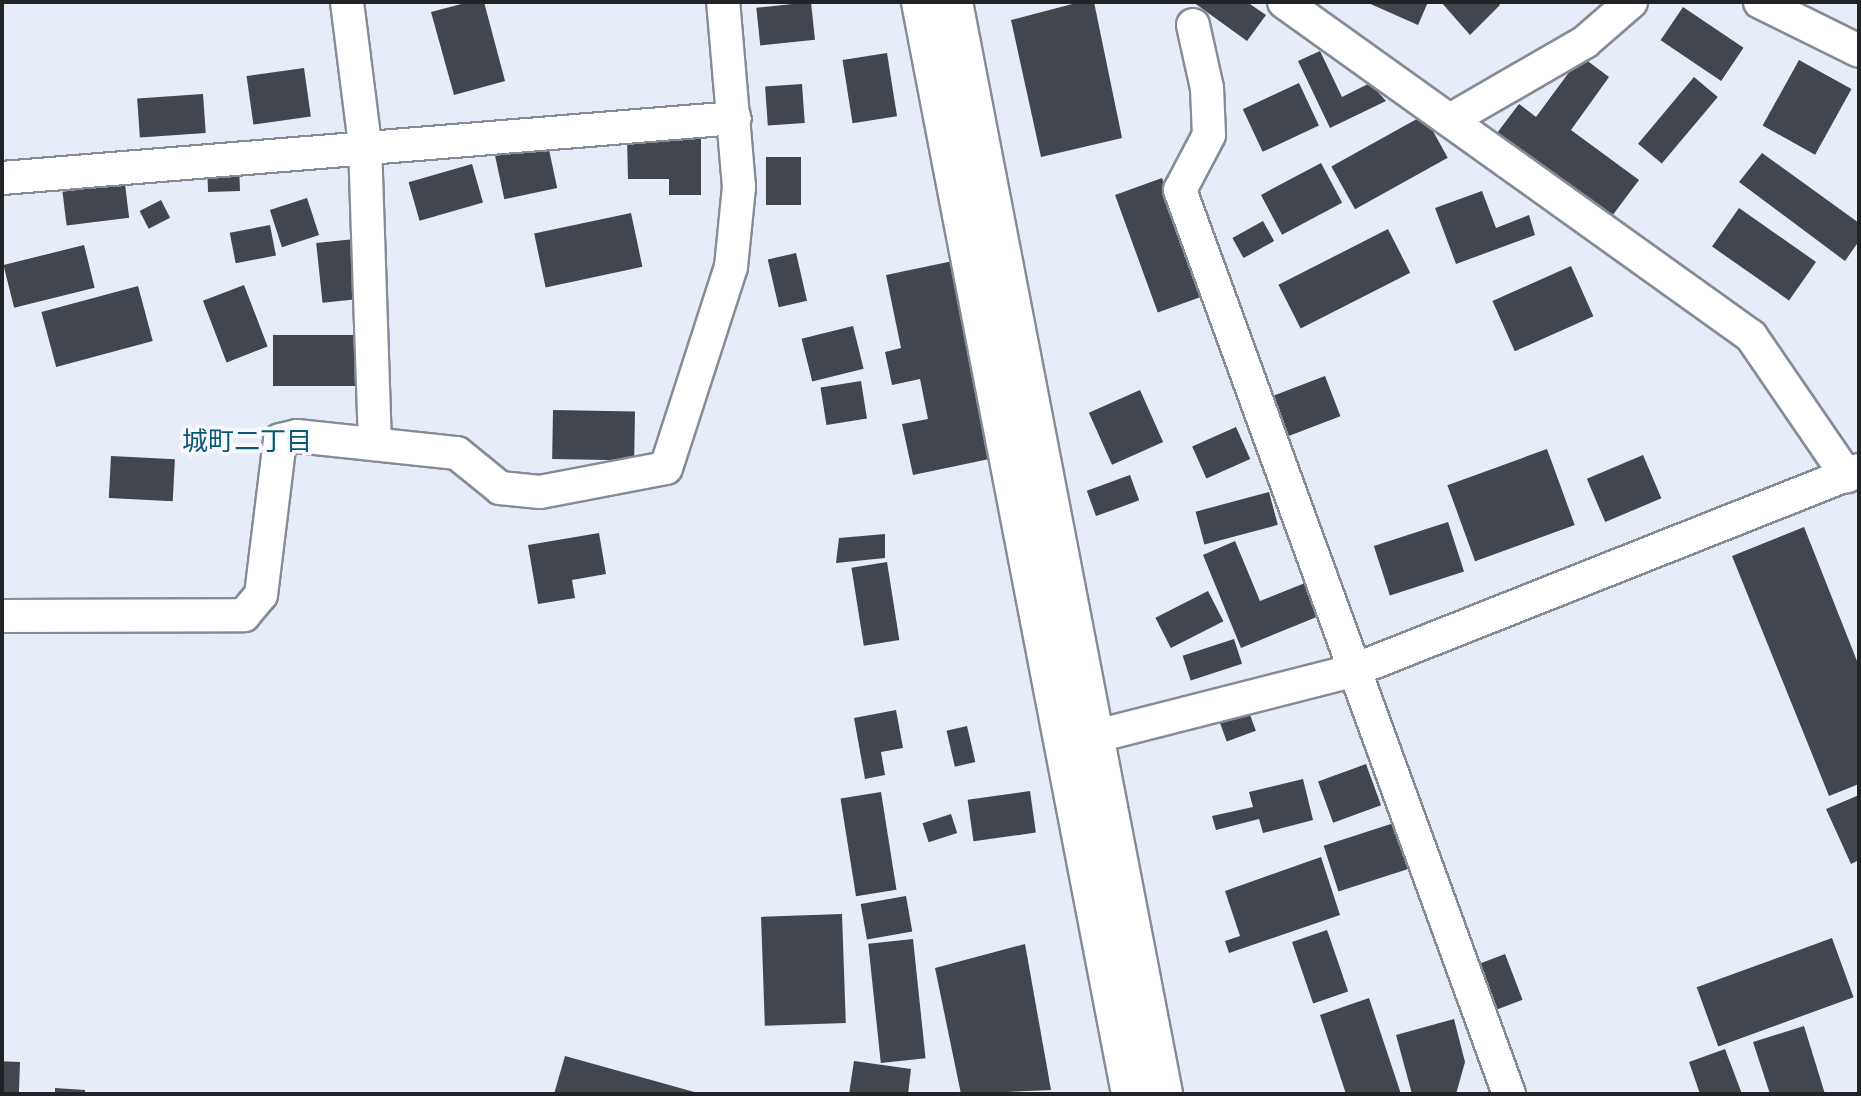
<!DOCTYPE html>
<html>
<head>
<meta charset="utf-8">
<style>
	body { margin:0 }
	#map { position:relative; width:1861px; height:1096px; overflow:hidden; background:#e6ecf8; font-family:"Nunito Sans","Noto Sans JP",sans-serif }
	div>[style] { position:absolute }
	.building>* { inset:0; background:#41464f; transform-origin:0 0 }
	.roads { filter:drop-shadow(2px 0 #868c96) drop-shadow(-2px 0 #868c96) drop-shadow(0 2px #868c96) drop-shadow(0 -2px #868c96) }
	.minor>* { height:32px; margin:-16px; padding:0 16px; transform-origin:16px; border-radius:16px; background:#fff }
	.tertiary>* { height:38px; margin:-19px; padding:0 19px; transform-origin:19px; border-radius:19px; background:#fff }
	span { translate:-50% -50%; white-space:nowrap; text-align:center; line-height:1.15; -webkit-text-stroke:7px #f7f9fe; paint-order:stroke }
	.neighbourhood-label { font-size:26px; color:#095872 }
	.frame { position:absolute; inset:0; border:4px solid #212327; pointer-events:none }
</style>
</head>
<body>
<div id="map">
	<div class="building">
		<div style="clip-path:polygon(469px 2px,484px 2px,505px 81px,454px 95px,431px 12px)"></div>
		<div style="left:811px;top:2px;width:38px;height:55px;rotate:84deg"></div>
		<div style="clip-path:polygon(1080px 2px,1094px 2px,1122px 138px,1041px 157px,1011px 20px)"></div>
		<div style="clip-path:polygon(1193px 2px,1247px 2px,1266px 15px,1247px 41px)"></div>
		<div style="clip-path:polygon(1366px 2px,1428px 2px,1418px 25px)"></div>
		<div style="clip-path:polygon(1441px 2px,1497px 2px,1500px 5px,1470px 35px)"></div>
		<div style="left:1683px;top:7px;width:73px;height:40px;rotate:34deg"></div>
		<div style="clip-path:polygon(1320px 51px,1342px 97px,1370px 83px,1386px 101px,1330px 128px,1298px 61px)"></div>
		<div style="left:887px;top:53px;width:64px;height:45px;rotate:81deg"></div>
		<div style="clip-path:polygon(1581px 56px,1609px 77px,1571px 130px,1639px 180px,1612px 216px,1497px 133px,1519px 104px,1536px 117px)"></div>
		<div style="left:1799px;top:60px;width:60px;height:75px;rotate:29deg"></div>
		<div style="left:304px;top:68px;width:49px;height:58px;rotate:82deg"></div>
		<div style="left:1694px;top:77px;width:31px;height:87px;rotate:40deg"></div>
		<div style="left:1299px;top:83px;width:47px;height:62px;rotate:65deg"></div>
		<div style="left:802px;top:84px;width:39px;height:37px;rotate:86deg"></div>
		<div style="left:203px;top:94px;width:39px;height:66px;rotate:86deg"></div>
		<div style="left:1424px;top:115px;width:49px;height:106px;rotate:61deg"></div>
		<div style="clip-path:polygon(627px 137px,701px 137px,701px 195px,669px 195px,669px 179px,628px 179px)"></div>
		<div style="left:548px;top:145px;width:44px;height:54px;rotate:78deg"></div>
		<div style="clip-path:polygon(1762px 153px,1859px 223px,1859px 241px,1845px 261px,1739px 182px)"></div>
		<div style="left:766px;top:157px;width:35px;height:48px"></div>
		<div style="left:239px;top:162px;width:29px;height:32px;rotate:88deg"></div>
		<div style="left:1321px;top:163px;width:45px;height:68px;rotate:62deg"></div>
		<div style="left:472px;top:164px;width:40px;height:66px;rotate:74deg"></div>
		<div style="left:1162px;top:178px;width:125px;height:50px;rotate:70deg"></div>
		<div style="left:125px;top:184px;width:34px;height:63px;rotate:83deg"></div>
		<div style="clip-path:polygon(1482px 191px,1496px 228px,1529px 215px,1535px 235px,1456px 264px,1435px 208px)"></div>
		<div style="left:307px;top:198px;width:39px;height:39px;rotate:72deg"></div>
		<div style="left:161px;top:200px;width:20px;height:24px;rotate:63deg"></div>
		<div style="left:1739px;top:208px;width:94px;height:47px;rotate:35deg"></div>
		<div style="left:631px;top:213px;width:55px;height:99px;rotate:78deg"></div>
		<div style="left:1263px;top:221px;width:23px;height:35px;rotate:61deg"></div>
		<div style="left:270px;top:225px;width:31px;height:41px;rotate:79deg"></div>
		<div style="left:1388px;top:229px;width:49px;height:123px;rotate:63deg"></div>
		<div style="left:355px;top:239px;width:60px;height:39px;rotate:84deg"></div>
		<div style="left:84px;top:245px;width:44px;height:83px;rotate:76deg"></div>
		<div style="left:796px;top:253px;width:49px;height:29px;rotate:77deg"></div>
		<div style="clip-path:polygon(953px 261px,994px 458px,913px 475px,902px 424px,928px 419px,920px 379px,892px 385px,885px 352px,901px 348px,886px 275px)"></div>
		<div style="left:1571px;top:266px;width:55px;height:86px;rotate:66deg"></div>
		<div style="left:244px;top:285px;width:66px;height:44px;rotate:69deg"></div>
		<div style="left:138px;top:286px;width:57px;height:100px;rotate:75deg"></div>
		<div style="left:853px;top:326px;width:44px;height:53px;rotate:76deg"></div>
		<div style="left:273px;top:335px;width:89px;height:51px"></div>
		<div style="left:1325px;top:376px;width:43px;height:59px;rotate:69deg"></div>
		<div style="left:861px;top:381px;width:38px;height:41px;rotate:81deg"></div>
		<div style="left:1140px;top:390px;width:57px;height:56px;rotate:66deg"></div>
		<div style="left:553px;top:410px;width:82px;height:49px;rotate:1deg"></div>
		<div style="left:1236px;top:427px;width:35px;height:48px;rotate:66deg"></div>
		<div style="left:1547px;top:449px;width:81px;height:106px;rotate:70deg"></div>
		<div style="left:1643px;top:455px;width:47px;height:61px;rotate:67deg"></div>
		<div style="left:111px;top:456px;width:64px;height:42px;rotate:3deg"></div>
		<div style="left:1130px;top:475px;width:27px;height:46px;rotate:70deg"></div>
		<div style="left:1269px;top:492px;width:34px;height:76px;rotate:75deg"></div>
		<div style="left:1448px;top:522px;width:52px;height:78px;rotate:72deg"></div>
		<div style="clip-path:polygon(1804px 527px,1859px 666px,1859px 784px,1829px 796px,1732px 556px)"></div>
		<div style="clip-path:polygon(599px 533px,606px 574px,572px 580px,575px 598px,538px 604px,528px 545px)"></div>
		<div style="clip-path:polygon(885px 534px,885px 558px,836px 563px,839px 538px)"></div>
		<div style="clip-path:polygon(1235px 541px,1260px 601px,1305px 583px,1319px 616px,1241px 648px,1203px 555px)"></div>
		<div style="left:887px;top:562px;width:79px;height:36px;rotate:81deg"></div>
		<div style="left:1208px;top:591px;width:34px;height:59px;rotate:63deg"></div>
		<div style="left:1234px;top:639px;width:26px;height:54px;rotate:72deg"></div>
		<div style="clip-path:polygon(896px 710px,903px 748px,881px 752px,885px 775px,865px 779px,854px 718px)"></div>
		<div style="left:1249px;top:712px;width:20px;height:31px;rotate:70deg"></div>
		<div style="left:967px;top:726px;width:37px;height:21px;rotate:77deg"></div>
		<div style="left:1366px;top:764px;width:44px;height:51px;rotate:70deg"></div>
		<div style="clip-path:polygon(1303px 779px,1313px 820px,1263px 833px,1259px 819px,1216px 830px,1212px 816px,1253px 807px,1249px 792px)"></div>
		<div style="left:1030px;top:791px;width:42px;height:63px;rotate:82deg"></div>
		<div style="left:881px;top:792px;width:99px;height:41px;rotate:81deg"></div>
		<div style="clip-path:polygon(1859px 795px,1859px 860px,1851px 864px,1826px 809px)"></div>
		<div style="left:951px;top:814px;width:20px;height:30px;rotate:72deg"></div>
		<div style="left:1394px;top:823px;width:48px;height:74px;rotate:72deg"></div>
		<div style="clip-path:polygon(1321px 857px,1340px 915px,1229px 953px,1225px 941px,1240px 936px,1225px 891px)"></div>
		<div style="left:906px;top:896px;width:36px;height:46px;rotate:80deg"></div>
		<div style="left:842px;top:914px;width:109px;height:81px;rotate:88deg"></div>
		<div style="left:1327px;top:930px;width:65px;height:37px;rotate:71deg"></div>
		<div style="left:1832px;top:938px;width:63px;height:144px;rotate:70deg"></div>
		<div style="left:913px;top:939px;width:120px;height:45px;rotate:84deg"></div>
		<div style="clip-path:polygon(1025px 944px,1051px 1090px,961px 1094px,935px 968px)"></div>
		<div style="left:1505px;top:954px;width:49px;height:28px;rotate:69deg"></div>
		<div style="clip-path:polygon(1369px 998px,1401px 1094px,1346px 1094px,1320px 1015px)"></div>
		<div style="clip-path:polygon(1454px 1019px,1465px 1062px,1456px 1094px,1412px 1094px,1396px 1035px)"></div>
		<div style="clip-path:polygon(1804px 1026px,1825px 1094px,1770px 1094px,1753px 1042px)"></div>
		<div style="clip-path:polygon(1725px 1049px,1742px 1094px,1700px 1094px,1689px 1062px)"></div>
		<div style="clip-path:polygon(565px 1056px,698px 1093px,698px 1094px,554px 1094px)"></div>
		<div style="clip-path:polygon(854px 1061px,911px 1069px,908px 1094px,849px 1094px)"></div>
		<div style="left:20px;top:1062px;width:32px;height:18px;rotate:92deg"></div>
		<div style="clip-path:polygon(55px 1088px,85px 1090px,85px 1094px,55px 1094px)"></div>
	</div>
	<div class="roads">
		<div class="minor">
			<div style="left:347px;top:2px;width:143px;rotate:82.8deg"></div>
			<div style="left:365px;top:144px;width:300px;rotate:88.1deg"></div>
			<div style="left:1284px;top:2px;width:574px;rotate:35.57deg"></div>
			<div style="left:1751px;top:336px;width:170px;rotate:55.6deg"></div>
			<div style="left:1760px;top:2px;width:110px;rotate:26.3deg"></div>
			<div style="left:1193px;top:25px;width:65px;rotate:77.5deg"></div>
			<div style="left:1207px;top:88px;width:47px;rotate:87.6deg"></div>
			<div style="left:1209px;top:135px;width:62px;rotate:117.8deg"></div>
			<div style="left:1180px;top:190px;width:962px;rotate:70deg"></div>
			<div style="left:1450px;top:120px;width:156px;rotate:-30deg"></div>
			<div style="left:1585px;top:42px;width:61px;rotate:-41deg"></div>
			<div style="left:2px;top:178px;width:735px;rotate:-4.68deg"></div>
			<div style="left:2px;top:616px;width:242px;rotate:-0.2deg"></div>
			<div style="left:244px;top:615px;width:26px;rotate:-50deg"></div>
			<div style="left:261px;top:595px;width:156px;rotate:-83deg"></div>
			<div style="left:280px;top:440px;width:17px;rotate:-13deg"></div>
			<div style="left:297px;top:436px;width:161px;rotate:6.1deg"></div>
			<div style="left:457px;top:453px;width:55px;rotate:39.1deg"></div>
			<div style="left:500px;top:488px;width:40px;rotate:5.7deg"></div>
			<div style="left:540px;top:492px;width:128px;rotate:-10.8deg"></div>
			<div style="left:666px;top:468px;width:211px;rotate:-72.1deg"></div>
			<div style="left:731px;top:267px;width:80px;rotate:-84.3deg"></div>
			<div style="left:739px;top:187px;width:186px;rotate:-94.9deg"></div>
			<div style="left:1073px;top:742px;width:288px;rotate:-14.3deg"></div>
			<div style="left:1352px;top:671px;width:545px;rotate:-21.63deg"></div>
		</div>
		<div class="tertiary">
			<div style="left:921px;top:2px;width:1112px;rotate:79.11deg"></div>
			<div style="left:953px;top:2px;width:1112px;rotate:79.11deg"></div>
		</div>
	</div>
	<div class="neighbourhood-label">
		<span style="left:247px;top:442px">城町二丁目</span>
	</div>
	<div class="frame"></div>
</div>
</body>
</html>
